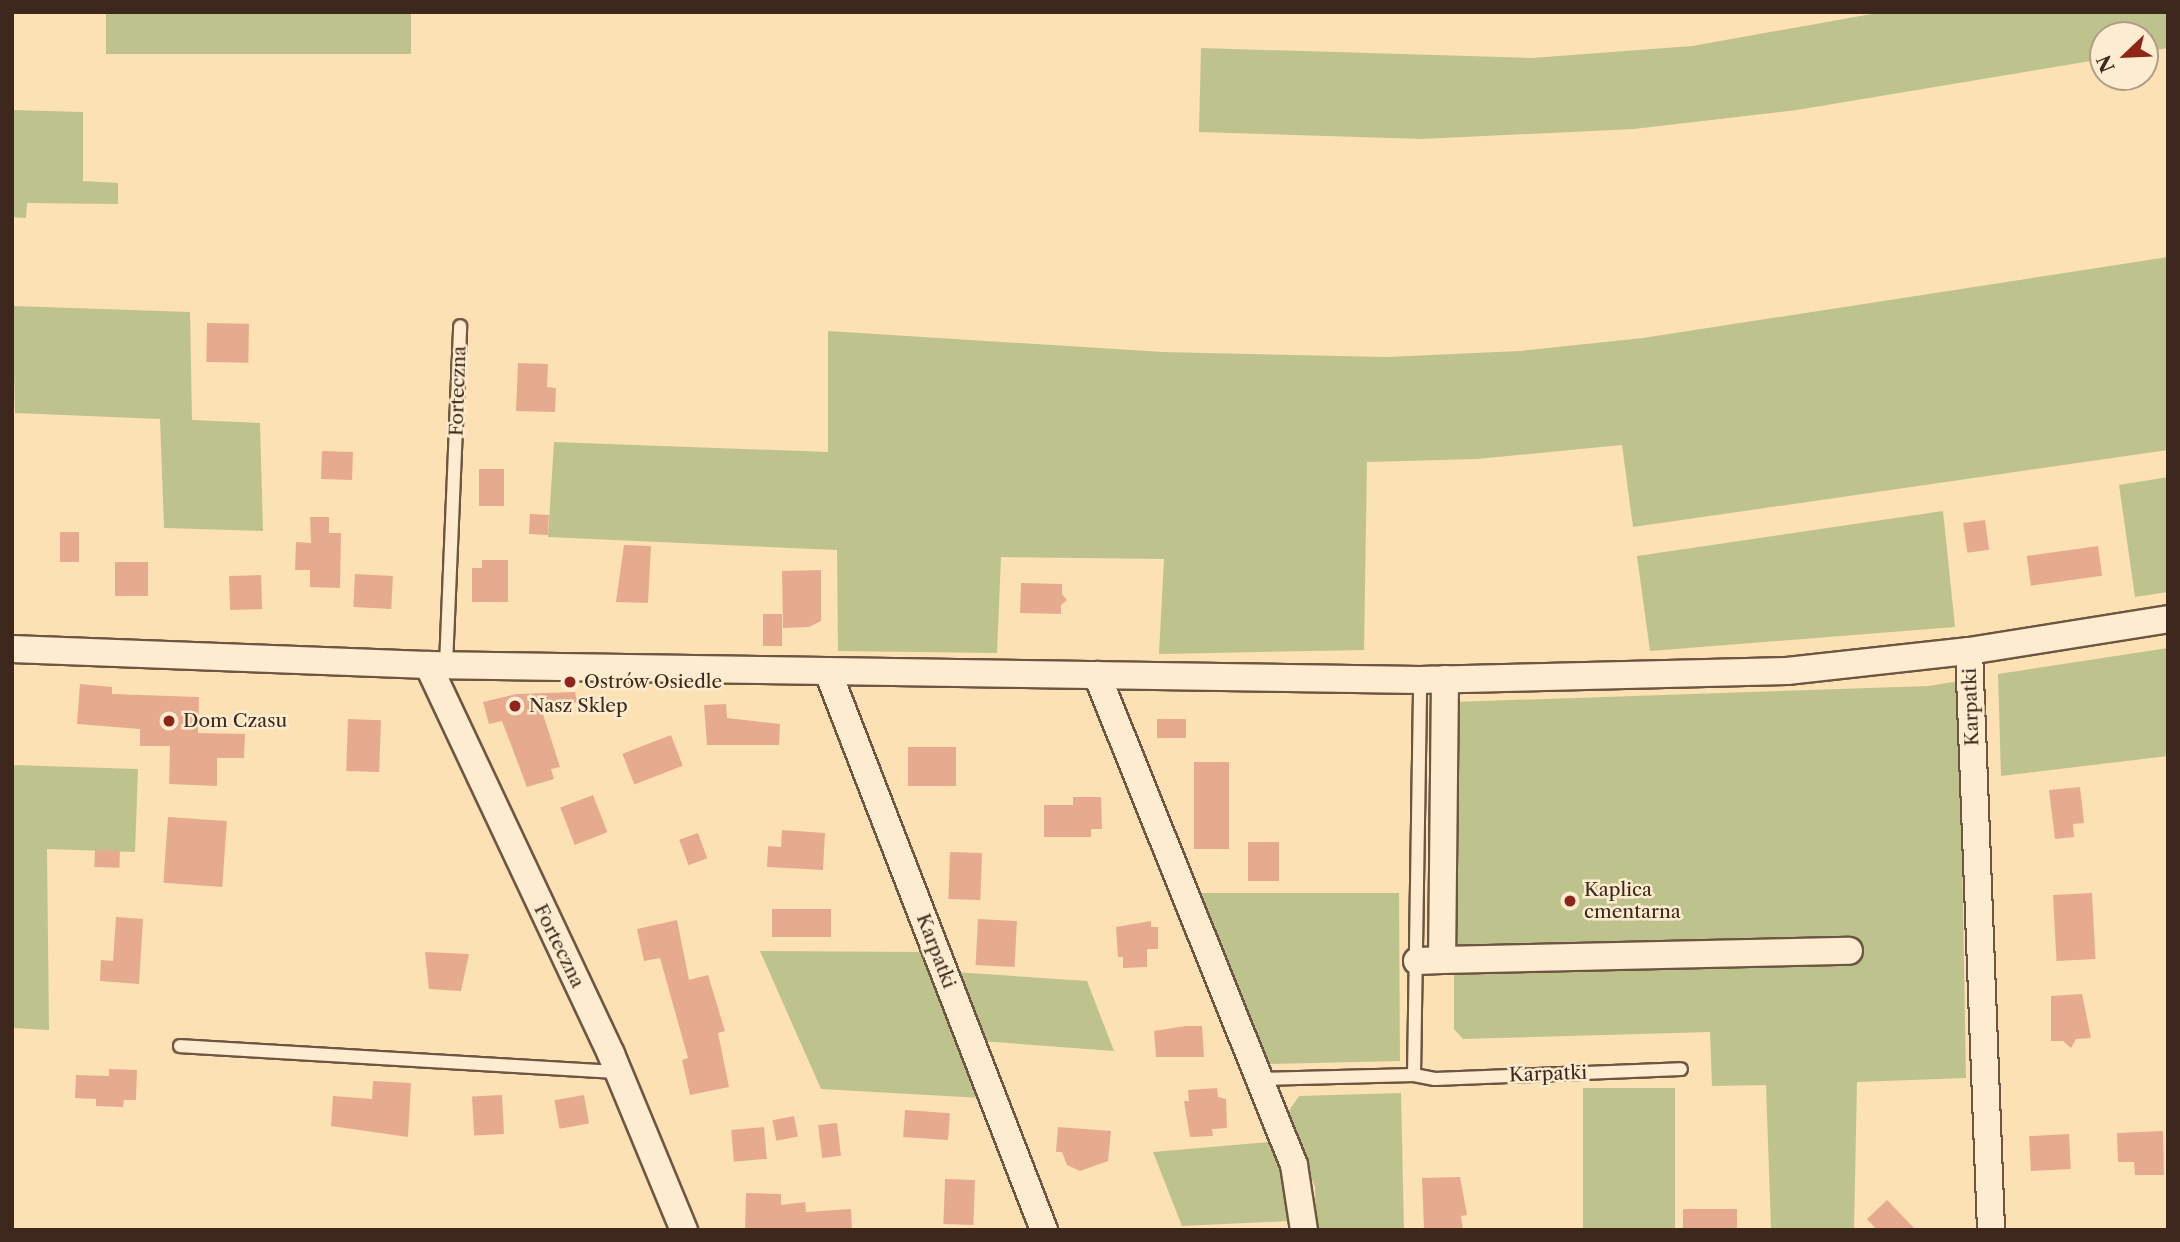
<!DOCTYPE html>
<html>
<head>
<meta charset="utf-8">
<style>
	body { margin:0 }
	#map { position:relative; width:2180px; height:1242px; overflow:hidden; background:#fce1b5; font-family:"Libre Caslon Text",serif }
	div>[style] { position:absolute }
	.green>* { inset:0; background:#bec38e; transform-origin:0 0 }
	.building>* { inset:0; background:#e6ab8e; transform-origin:0 0 }
	.roads { filter:drop-shadow(2px 0 #6e5642) drop-shadow(-2px 0 #6e5642) drop-shadow(0 2px #6e5642) drop-shadow(0 -2px #6e5642) }
	.lane>* { height:12px; margin:-6px; padding:0 6px; transform-origin:6px; border-radius:6px; background:#fdeccf }
	.street>* { height:26px; margin:-13px; padding:0 13px; transform-origin:13px; border-radius:13px; background:#fdeccf }
	.dots>* { width:19px; height:19px; translate:-50% -50%; box-sizing:border-box; border:4px solid #fdeccf; border-radius:50% }
	span { translate:-50% -50%; white-space:nowrap; text-align:center; line-height:1.15; -webkit-text-stroke:5px #fdeccf; paint-order:stroke }
	.street-label { font-size:19px; color:#3e271c }
	.poi-label { font-size:19px; color:#3e271c }
	.left { translate:0 -50%; text-align:left }
	.frame { position:absolute; inset:0; border:14px solid #3e271c; pointer-events:none }
	.north { position:absolute; left:2089px; top:21px; width:70px; height:70px; box-sizing:border-box; background:#fdeccf; border:2px solid #b19d87; border-radius:50%; rotate:247deg; font-size:19px; font-weight:700; line-height:28px; text-align:center; color:#3e271c }
	.north::after { content:''; display:block; margin:auto; width:24px; height:32px; background:#8f2418; clip-path:polygon(50% 0,100% 100%,50% 72%,0 100%) }
</style>
</head>
<body>
<div id="map">
	<div class="green">
		<div style="left:106px;top:12px;width:305px;height:42px"></div>
		<div style="clip-path:polygon(1883px 12px,2168px 12px,2168px 48px,2145px 52px,2145px 35px,2103px 35px,2103px 59px,1797px 110px,1634px 129px,1422px 139px,1199px 132px,1201px 48px,1532px 58px,1692px 46px)"></div>
		<div style="clip-path:polygon(12px 110px,83px 112px,83px 181px,118px 183px,118px 204px,27px 203px,26px 218px,12px 217px)"></div>
		<div style="clip-path:polygon(2168px 257px,2168px 450px,1633px 527px,1622px 445px,1477px 459px,1367px 462px,1364px 650px,1159px 654px,1164px 559px,1001px 557px,997px 653px,838px 651px,837px 550px,548px 537px,554px 442px,828px 452px,828px 331px,1163px 352px,1387px 357px,1520px 351px,1643px 338px)"></div>
		<div style="clip-path:polygon(12px 306px,190px 312px,192px 420px,260px 423px,263px 531px,164px 528px,160px 419px,15px 413px)"></div>
		<div style="clip-path:polygon(2168px 477px,2168px 592px,2135px 597px,2119px 485px)"></div>
		<div style="clip-path:polygon(1943px 511px,1955px 627px,1650px 651px,1637px 556px)"></div>
		<div style="clip-path:polygon(2168px 648px,2168px 756px,2001px 776px,1998px 674px)"></div>
		<div style="clip-path:polygon(1959px 681px,1966px 1078px,1857px 1082px,1854px 1230px,1771px 1230px,1766px 1085px,1712px 1086px,1710px 1032px,1463px 1039px,1454px 1029px,1454px 702px,1929px 686px)"></div>
		<div style="clip-path:polygon(12px 765px,138px 769px,135px 852px,47px 849px,49px 1030px,12px 1028px)"></div>
		<div style="clip-path:polygon(1196px 893px,1399px 893px,1400px 1061px,1265px 1064px)"></div>
		<div style="clip-path:polygon(760px 951px,924px 952px,981px 1098px,821px 1089px)"></div>
		<div style="clip-path:polygon(955px 972px,1087px 981px,1114px 1051px,981px 1041px)"></div>
		<div style="left:1583px;top:1088px;width:92px;height:142px"></div>
		<div style="clip-path:polygon(1401px 1093px,1404px 1230px,1316px 1230px,1315px 1187px,1286px 1115px,1299px 1096px)"></div>
		<div style="clip-path:polygon(1269px 1142px,1291px 1195px,1290px 1221px,1182px 1226px,1153px 1152px)"></div>
	</div>
	<div class="building">
		<div style="left:207px;top:323px;width:42px;height:39px;rotate:1deg"></div>
		<div style="clip-path:polygon(518px 363px,548px 364px,547px 387px,556px 388px,555px 412px,516px 411px)"></div>
		<div style="left:322px;top:451px;width:31px;height:28px;rotate:2deg"></div>
		<div style="left:479px;top:469px;width:25px;height:37px"></div>
		<div style="left:530px;top:514px;width:19px;height:20px;rotate:3deg"></div>
		<div style="clip-path:polygon(310px 517px,329px 517px,329px 533px,341px 533px,340px 588px,310px 587px,310px 570px,295px 570px,296px 542px,311px 543px)"></div>
		<div style="left:1985px;top:520px;width:30px;height:22px;rotate:82deg"></div>
		<div style="left:60px;top:532px;width:19px;height:30px"></div>
		<div style="clip-path:polygon(624px 545px,651px 546px,648px 603px,616px 602px)"></div>
		<div style="left:2098px;top:546px;width:30px;height:72px;rotate:82deg"></div>
		<div style="clip-path:polygon(482px 560px,508px 560px,508px 602px,472px 602px,472px 568px,482px 568px)"></div>
		<div style="left:115px;top:562px;width:33px;height:34px"></div>
		<div style="clip-path:polygon(821px 570px,821px 621px,809px 627px,783px 628px,782px 571px)"></div>
		<div style="left:355px;top:574px;width:38px;height:33px;rotate:3deg"></div>
		<div style="left:261px;top:575px;width:34px;height:32px;rotate:88deg"></div>
		<div style="clip-path:polygon(1021px 583px,1062px 584px,1062px 594px,1067px 600px,1061px 605px,1061px 614px,1020px 613px)"></div>
		<div style="left:763px;top:614px;width:19px;height:32px"></div>
		<div style="clip-path:polygon(80px 684px,112px 687px,112px 694px,199px 697px,198px 733px,245px 734px,244px 758px,217px 758px,217px 786px,169px 784px,170px 746px,140px 746px,140px 729px,77px 724px)"></div>
		<div style="clip-path:polygon(575px 692px,577px 702px,542px 711px,560px 767px,551px 769px,554px 779px,527px 787px,502px 721px,489px 724px,483px 702px,516px 694px)"></div>
		<div style="clip-path:polygon(726px 704px,727px 718px,780px 724px,779px 745px,707px 745px,704px 705px)"></div>
		<div style="left:348px;top:719px;width:33px;height:52px;rotate:2deg"></div>
		<div style="left:1157px;top:719px;width:29px;height:19px"></div>
		<div style="left:671px;top:735px;width:33px;height:52px;rotate:69deg"></div>
		<div style="left:908px;top:747px;width:48px;height:39px"></div>
		<div style="left:1194px;top:762px;width:35px;height:87px"></div>
		<div style="clip-path:polygon(2080px 787px,2084px 823px,2073px 824px,2074px 837px,2055px 839px,2049px 790px)"></div>
		<div style="left:593px;top:795px;width:40px;height:35px;rotate:69deg"></div>
		<div style="clip-path:polygon(1073px 797px,1101px 797px,1102px 829px,1091px 829px,1091px 837px,1044px 837px,1044px 805px,1073px 805px)"></div>
		<div style="left:168px;top:817px;width:59px;height:66px;rotate:4deg"></div>
		<div style="clip-path:polygon(782px 830px,825px 833px,823px 870px,767px 867px,768px 846px,781px 847px)"></div>
		<div style="left:698px;top:833px;width:27px;height:20px;rotate:70deg"></div>
		<div style="left:1248px;top:842px;width:31px;height:39px"></div>
		<div style="left:95px;top:850px;width:25px;height:17px;rotate:2deg"></div>
		<div style="left:950px;top:852px;width:32px;height:47px;rotate:2deg"></div>
		<div style="left:2092px;top:893px;width:66px;height:39px;rotate:87deg"></div>
		<div style="left:772px;top:909px;width:59px;height:28px"></div>
		<div style="clip-path:polygon(116px 917px,143px 919px,139px 984px,100px 981px,101px 960px,113px 961px)"></div>
		<div style="left:978px;top:919px;width:39px;height:46px;rotate:3deg"></div>
		<div style="clip-path:polygon(677px 920px,689px 980px,708px 975px,725px 1031px,718px 1033px,729px 1087px,690px 1095px,682px 1060px,688px 1058px,660px 958px,644px 961px,637px 929px)"></div>
		<div style="clip-path:polygon(1151px 921px,1151px 927px,1158px 927px,1158px 949px,1147px 949px,1147px 967px,1123px 968px,1123px 957px,1118px 957px,1116px 927px)"></div>
		<div style="clip-path:polygon(425px 952px,469px 954px,461px 991px,429px 989px)"></div>
		<div style="clip-path:polygon(2082px 994px,2091px 1038px,2076px 1039px,2071px 1048px,2063px 1041px,2051px 1041px,2051px 996px)"></div>
		<div style="clip-path:polygon(1186px 1026px,1202px 1026px,1204px 1057px,1156px 1057px,1154px 1031px)"></div>
		<div style="clip-path:polygon(109px 1069px,137px 1070px,136px 1100px,124px 1100px,123px 1107px,96px 1106px,96px 1099px,75px 1098px,76px 1075px,109px 1076px)"></div>
		<div style="clip-path:polygon(373px 1081px,411px 1083px,408px 1137px,331px 1126px,333px 1096px,372px 1099px)"></div>
		<div style="clip-path:polygon(1217px 1088px,1218px 1097px,1226px 1099px,1227px 1128px,1212px 1129px,1213px 1136px,1190px 1137px,1184px 1101px,1189px 1101px,1188px 1090px)"></div>
		<div style="left:502px;top:1095px;width:39px;height:30px;rotate:87deg"></div>
		<div style="left:584px;top:1095px;width:29px;height:30px;rotate:80deg"></div>
		<div style="left:905px;top:1110px;width:45px;height:27px;rotate:4deg"></div>
		<div style="left:794px;top:1116px;width:21px;height:22px;rotate:79deg"></div>
		<div style="left:837px;top:1123px;width:33px;height:19px;rotate:83deg"></div>
		<div style="left:764px;top:1127px;width:32px;height:33px;rotate:85deg"></div>
		<div style="clip-path:polygon(1058px 1127px,1111px 1131px,1108px 1161px,1080px 1171px,1067px 1165px,1062px 1152px,1056px 1152px)"></div>
		<div style="clip-path:polygon(2163px 1131px,2164px 1175px,2135px 1175px,2134px 1162px,2118px 1162px,2117px 1133px)"></div>
		<div style="left:2069px;top:1134px;width:35px;height:40px;rotate:87deg"></div>
		<div style="clip-path:polygon(1460px 1177px,1467px 1215px,1461px 1216px,1463px 1230px,1424px 1230px,1422px 1178px)"></div>
		<div style="left:945px;top:1179px;width:30px;height:45px;rotate:2deg"></div>
		<div style="clip-path:polygon(746px 1193px,781px 1194px,781px 1205px,805px 1202px,806px 1212px,851px 1209px,852px 1229px,745px 1230px)"></div>
		<div style="clip-path:polygon(1887px 1200px,1916px 1230px,1877px 1230px,1867px 1219px)"></div>
		<div style="left:1737px;top:1209px;width:21px;height:54px;rotate:90deg"></div>
	</div>
	<div class="roads">
		<div class="lane">
			<div style="left:446px;top:665px;width:339px;rotate:-87.6deg"></div>
			<div style="left:180px;top:1046px;width:439px;rotate:3.4deg"></div>
			<div style="left:1414px;top:1075px;width:395px;rotate:-89.1deg"></div>
			<div style="left:1260px;top:1079px;width:154px;rotate:-1.5deg"></div>
			<div style="left:1414px;top:1075px;width:21px;rotate:11deg"></div>
			<div style="left:1435px;top:1079px;width:246px;rotate:-2.3deg"></div>
		</div>
		<div class="street">
			<div style="left:12px;top:649px;width:416px;rotate:2.2deg"></div>
			<div style="left:428px;top:665px;width:992px;rotate:0.87deg"></div>
			<div style="left:1420px;top:680px;width:367px;rotate:-1.4deg"></div>
			<div style="left:1787px;top:671px;width:183px;rotate:-6.3deg"></div>
			<div style="left:1969px;top:651px;width:202px;rotate:-9.1deg"></div>
			<div style="left:1969px;top:651px;width:579px;rotate:87.82deg"></div>
			<div style="left:428px;top:665px;width:430px;rotate:64.8deg"></div>
			<div style="left:611px;top:1054px;width:191px;rotate:67.5deg"></div>
			<div style="left:828px;top:672px;width:598px;rotate:68.84deg"></div>
			<div style="left:1097px;top:675px;width:528px;rotate:68.1deg"></div>
			<div style="left:1294px;top:1165px;width:66px;rotate:81.3deg"></div>
			<div style="left:1445px;top:679px;width:281px;rotate:90.6deg"></div>
			<div style="left:1442px;top:960px;width:407px;rotate:-1.3deg"></div>
			<div style="left:1417px;top:961px;width:25px;rotate:-2deg"></div>
		</div>
	</div>
	<div class="dots">
		<div style="left:570px;top:682px;background:#8f2418"></div>
		<div style="left:515px;top:706px;background:#8f2418"></div>
		<div style="left:169px;top:721px;background:#8f2418"></div>
		<div style="left:1570px;top:901px;background:#8f2418"></div>
	</div>
	<div class="street-label">
		<span style="left:458px;top:391px;rotate:-88deg">Forteczna</span>
		<span style="left:1971px;top:707px;rotate:-92deg">Karpatki</span>
		<span style="left:559px;top:946px;rotate:64deg">Forteczna</span>
		<span style="left:936px;top:951px;rotate:69deg">Karpatki</span>
		<span style="left:1548px;top:1074px;rotate:-2deg">Karpatki</span>
	</div>
	<div class="poi-label">
		<span class="left" style="left:584px;top:682px">Ostrów Osiedle</span>
		<span class="left" style="left:529px;top:706px">Nasz Sklep</span>
		<span class="left" style="left:183px;top:721px">Dom Czasu</span>
		<span class="left" style="left:1584px;top:901px">Kaplica<br>cmentarna</span>
	</div>
	<div class="frame"></div>
	<div class="north">N</div>
</div>
</body>
</html>
